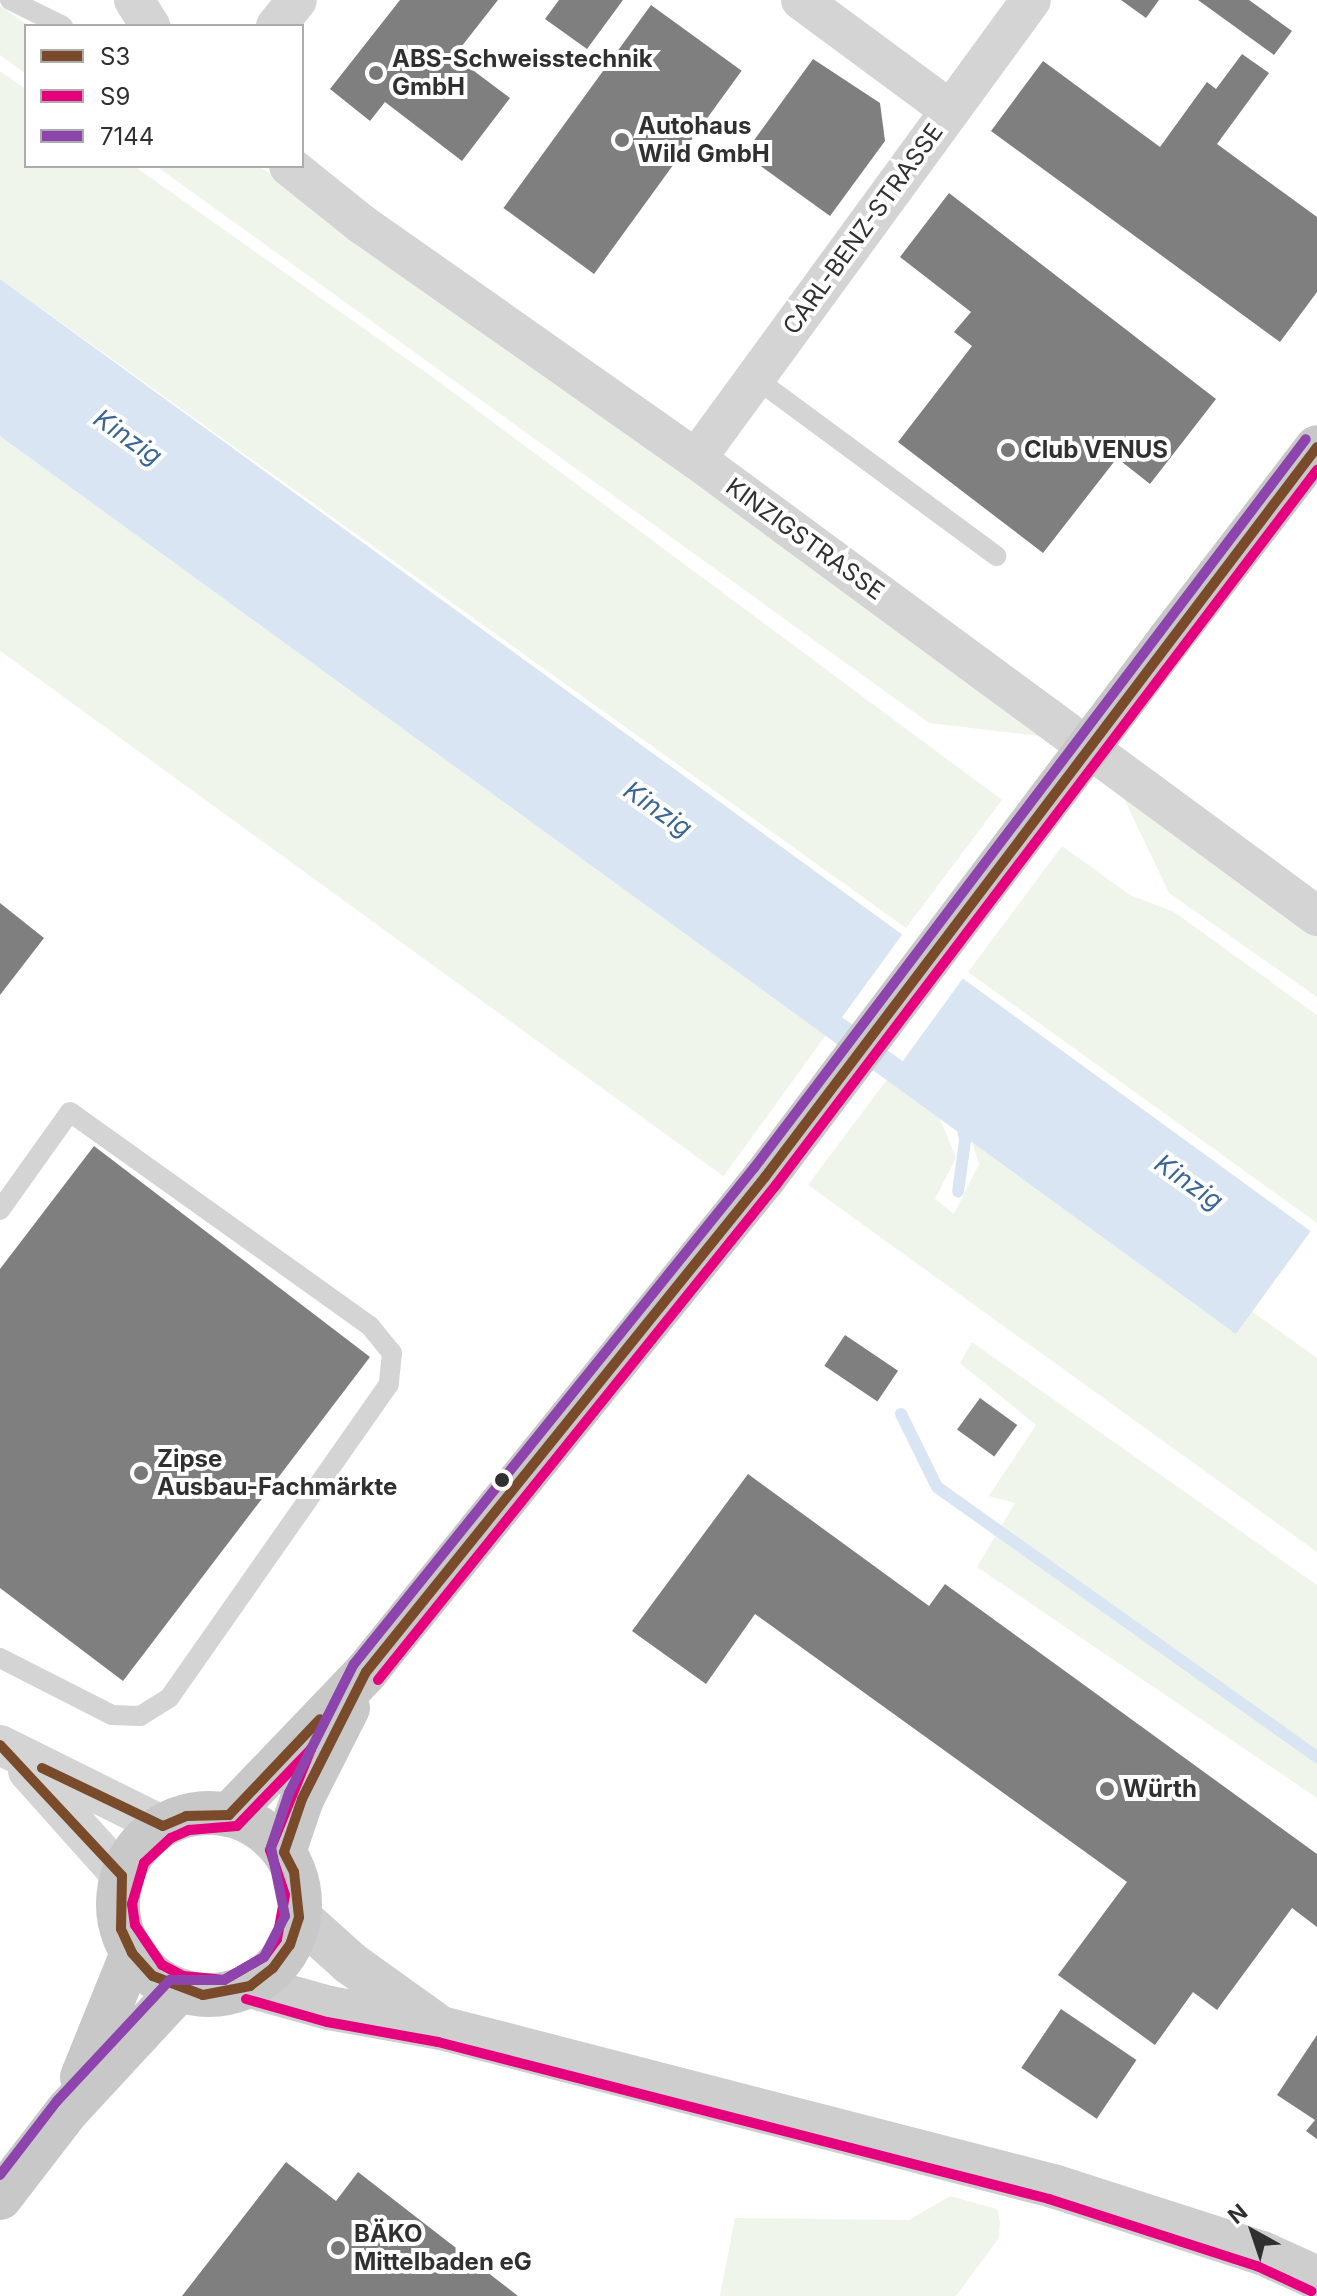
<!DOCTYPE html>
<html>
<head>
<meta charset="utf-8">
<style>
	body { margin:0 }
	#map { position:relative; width:1317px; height:2296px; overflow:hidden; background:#fff; font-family:Inter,sans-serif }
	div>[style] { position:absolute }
	.green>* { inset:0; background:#f0f5ec; transform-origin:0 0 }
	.water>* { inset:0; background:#d9e5f2; transform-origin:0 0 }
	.pier>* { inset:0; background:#fff; transform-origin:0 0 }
	.stream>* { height:12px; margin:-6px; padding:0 6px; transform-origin:6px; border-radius:6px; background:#d9e5f2 }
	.building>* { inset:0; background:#7f7f7f; transform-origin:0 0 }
	.lane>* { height:20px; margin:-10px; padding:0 10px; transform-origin:10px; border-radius:10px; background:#d4d4d4 }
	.street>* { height:40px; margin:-20px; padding:0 20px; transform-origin:20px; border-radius:20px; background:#d4d4d4 }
	.secondary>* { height:44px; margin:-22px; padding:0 22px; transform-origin:22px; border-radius:22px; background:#cecece }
	.primary>* { height:44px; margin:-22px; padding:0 22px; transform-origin:22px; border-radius:22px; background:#c8c8c8 }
	.primary>.ring { margin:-22px; padding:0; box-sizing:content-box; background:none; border:44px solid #c8c8c8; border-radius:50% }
	.primary-bridge>* { height:44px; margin:-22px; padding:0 22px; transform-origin:22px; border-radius:22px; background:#c8c8c8 }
	.bus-1>* { height:10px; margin:-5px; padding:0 5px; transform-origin:5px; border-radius:5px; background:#7a4b2a }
	.bus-2>* { height:10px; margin:-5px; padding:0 5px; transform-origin:5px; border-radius:5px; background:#e5007d }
	.bus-3>* { height:10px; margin:-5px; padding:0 5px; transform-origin:5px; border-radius:5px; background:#8e44ad }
	.dots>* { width:22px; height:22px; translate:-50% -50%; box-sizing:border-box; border:4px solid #fff; border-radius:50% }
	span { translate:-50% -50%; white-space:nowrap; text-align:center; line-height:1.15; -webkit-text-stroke:8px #fff; paint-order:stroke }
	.poi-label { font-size:24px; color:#303030; font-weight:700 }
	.left { translate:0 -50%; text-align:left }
	.street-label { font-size:24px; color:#303030 }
	.water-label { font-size:26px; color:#3b6694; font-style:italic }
	.legend { position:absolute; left:24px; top:24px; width:280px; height:144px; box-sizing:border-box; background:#fff; border:2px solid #acacac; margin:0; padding:10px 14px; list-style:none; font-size:24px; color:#303030 }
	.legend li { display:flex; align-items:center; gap:16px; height:40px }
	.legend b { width:40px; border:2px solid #acacac }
	.north { position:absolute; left:1213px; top:2192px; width:80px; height:80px; -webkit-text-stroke:6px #fff; paint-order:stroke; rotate:320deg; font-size:22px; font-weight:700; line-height:32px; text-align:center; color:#303030 }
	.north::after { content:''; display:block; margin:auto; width:28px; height:36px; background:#303030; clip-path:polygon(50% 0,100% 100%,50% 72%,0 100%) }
</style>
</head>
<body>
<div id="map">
	<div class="green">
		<div style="clip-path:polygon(0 6px,29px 26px,26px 74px,0 55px)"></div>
		<div style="clip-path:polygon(0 71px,26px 89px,26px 166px,134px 166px,431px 376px,1002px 800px,906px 928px,0 279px)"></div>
		<div style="clip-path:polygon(156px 166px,259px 166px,1047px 737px,929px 723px)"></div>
		<div style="left:0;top:406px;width:1038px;height:198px;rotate:36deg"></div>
		<div style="clip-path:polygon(1120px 790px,1317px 935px,1317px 997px,1169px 893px)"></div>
		<div style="clip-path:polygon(1062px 846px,1130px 895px,1174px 912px,1317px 1015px,1317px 1223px,968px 972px)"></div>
		<div style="clip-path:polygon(904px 1057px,930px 1094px,956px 1158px,935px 1199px,954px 1214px,979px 1164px,958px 1101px,1317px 1358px,1317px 1552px,808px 1185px)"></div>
		<div style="clip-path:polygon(972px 1342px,1317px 1585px,1317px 1798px,977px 1567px,1015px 1503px,989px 1496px,1036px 1425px,960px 1363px)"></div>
		<div style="clip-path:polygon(950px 2196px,997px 2209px,1000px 2222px,999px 2238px,956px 2296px,720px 2296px,735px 2218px,909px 2220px)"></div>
	</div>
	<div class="water">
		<div style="left:0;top:279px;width:1620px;height:127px;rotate:36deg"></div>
	</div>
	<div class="pier">
		<div style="left:909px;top:925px;width:75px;height:114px;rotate:36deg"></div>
	</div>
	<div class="stream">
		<div style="left:956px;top:1080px;width:62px;rotate:81.6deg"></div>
		<div style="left:965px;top:1141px;width:51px;rotate:97.8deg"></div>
		<div style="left:901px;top:1414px;width:81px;rotate:63.7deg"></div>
		<div style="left:937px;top:1487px;width:466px;rotate:35.4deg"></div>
	</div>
	<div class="building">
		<div style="clip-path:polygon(400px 0,498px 0,454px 56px,510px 98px,462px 161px,385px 102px,370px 121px,330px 89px)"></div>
		<div style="clip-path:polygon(559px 0,623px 0,587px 49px,545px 19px)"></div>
		<div style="clip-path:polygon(1121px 0,1159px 0,1146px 18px)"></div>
		<div style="clip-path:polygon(1198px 0,1249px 0,1292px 31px,1274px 55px)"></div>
		<div style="left:651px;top:5px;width:112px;height:251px;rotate:36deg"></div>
		<div style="clip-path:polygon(1242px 54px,1269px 73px,1217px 144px,1317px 217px,1317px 292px,1280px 342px,991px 131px,1043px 61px,1160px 147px,1207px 82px,1216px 89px)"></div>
		<div style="clip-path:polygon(813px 59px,880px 103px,885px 141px,830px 216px,744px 154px)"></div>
		<div style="clip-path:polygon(949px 193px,1216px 399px,1150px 484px,1117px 458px,1043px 553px,898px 442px,972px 346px,954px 332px,971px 312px,900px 257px)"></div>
		<div style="clip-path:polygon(0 903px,44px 938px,0 995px)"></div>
		<div style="clip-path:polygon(94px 1146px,370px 1357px,123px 1681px,0 1588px,0 1269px)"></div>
		<div style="left:845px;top:1335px;width:64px;height:37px;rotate:34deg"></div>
		<div style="left:980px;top:1398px;width:46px;height:39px;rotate:36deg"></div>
		<div style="clip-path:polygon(748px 1474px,929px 1606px,945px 1584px,1317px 1854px,1317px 1927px,1292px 1908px,1217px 2010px,1193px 1992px,1155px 2045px,1058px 1975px,1127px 1882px,755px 1614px,706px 1684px,632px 1631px)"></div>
		<div style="left:1061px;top:2009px;width:91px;height:71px;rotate:34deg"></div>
		<div style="clip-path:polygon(1317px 2035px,1317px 2139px,1306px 2131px,1315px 2120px,1277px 2095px)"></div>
		<div style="clip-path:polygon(286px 2162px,336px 2201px,358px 2172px,518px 2296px,182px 2296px)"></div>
	</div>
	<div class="lane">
		<div style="left:10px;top:0;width:59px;rotate:26.1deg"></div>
		<div style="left:755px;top:378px;width:300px;rotate:36.4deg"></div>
		<div style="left:0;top:1210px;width:120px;rotate:-54.5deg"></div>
		<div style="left:70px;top:1112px;width:369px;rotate:35.5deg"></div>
		<div style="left:370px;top:1326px;width:35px;rotate:51deg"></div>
		<div style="left:392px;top:1353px;width:31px;rotate:96deg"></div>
		<div style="left:389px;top:1384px;width:383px;rotate:125deg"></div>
		<div style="left:169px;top:1698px;width:34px;rotate:148deg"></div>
		<div style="left:140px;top:1716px;width:28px;rotate:-178deg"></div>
		<div style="left:112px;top:1715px;width:126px;rotate:-153deg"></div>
	</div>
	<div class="street">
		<div style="left:134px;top:0;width:31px;rotate:58deg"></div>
		<div style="left:801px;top:0;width:185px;rotate:36.4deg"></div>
		<div style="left:276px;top:26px;width:33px;rotate:-51deg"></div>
		<div style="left:289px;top:166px;width:95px;rotate:38.6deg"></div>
		<div style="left:363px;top:225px;width:407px;rotate:35.1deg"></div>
		<div style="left:696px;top:459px;width:771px;rotate:36.35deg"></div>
		<div style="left:696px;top:459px;width:568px;rotate:-53.88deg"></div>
		<div style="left:0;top:1745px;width:182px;rotate:26.4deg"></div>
		<div style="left:28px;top:1771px;width:141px;rotate:48.2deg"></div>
	</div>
	<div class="secondary">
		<div style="left:299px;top:1917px;width:69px;rotate:42deg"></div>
		<div style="left:350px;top:1963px;width:101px;rotate:35.7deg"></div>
		<div style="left:250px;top:1986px;width:82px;rotate:15.6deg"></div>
		<div style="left:329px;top:2008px;width:114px;rotate:10.1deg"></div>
		<div style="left:441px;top:2028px;width:632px;rotate:14.48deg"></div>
		<div style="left:1053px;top:2186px;width:219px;rotate:17.8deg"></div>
		<div style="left:1262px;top:2253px;width:60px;rotate:24.4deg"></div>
	</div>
	<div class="primary">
		<div style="left:1169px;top:640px;width:243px;rotate:-52.5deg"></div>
		<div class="ring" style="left:118px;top:1813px;width:138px;height:138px"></div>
		<div style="left:229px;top:1815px;width:198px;rotate:-46.2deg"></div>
		<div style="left:366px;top:1672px;width:636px;rotate:-51.13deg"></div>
		<div style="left:284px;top:1852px;width:56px;rotate:-71.2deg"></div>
		<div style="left:302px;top:1799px;width:102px;rotate:-63.2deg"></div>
		<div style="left:82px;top:2077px;width:134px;rotate:-68deg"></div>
		<div style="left:0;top:2198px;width:110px;rotate:-52.4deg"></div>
		<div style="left:67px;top:2111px;width:165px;rotate:-47.2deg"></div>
	</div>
	<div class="primary-bridge">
		<div style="left:765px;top:1177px;width:672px;rotate:-53.04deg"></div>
	</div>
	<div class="bus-1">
		<div style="left:0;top:1745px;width:179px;rotate:47deg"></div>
		<div style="left:122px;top:1876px;width:53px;rotate:91.1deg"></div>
		<div style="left:121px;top:1929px;width:26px;rotate:65deg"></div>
		<div style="left:132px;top:1953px;width:31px;rotate:48deg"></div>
		<div style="left:153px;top:1976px;width:53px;rotate:20.8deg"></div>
		<div style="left:203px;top:1995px;width:48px;rotate:-10.8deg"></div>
		<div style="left:250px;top:1986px;width:29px;rotate:-38deg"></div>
		<div style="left:273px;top:1968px;width:29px;rotate:-54deg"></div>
		<div style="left:290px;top:1945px;width:29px;rotate:-72deg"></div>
		<div style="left:299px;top:1917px;width:45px;rotate:-96.3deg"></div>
		<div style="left:294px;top:1872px;width:22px;rotate:-117deg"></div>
		<div style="left:284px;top:1852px;width:56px;rotate:-71.2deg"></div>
		<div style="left:302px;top:1799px;width:142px;rotate:-63.3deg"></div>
		<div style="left:366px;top:1672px;width:636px;rotate:-51.13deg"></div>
		<div style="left:765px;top:1177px;width:915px;rotate:-52.9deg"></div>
		<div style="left:42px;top:1768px;width:134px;rotate:25.6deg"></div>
		<div style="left:163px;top:1826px;width:25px;rotate:-23deg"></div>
		<div style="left:186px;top:1816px;width:43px;rotate:-1.3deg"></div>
		<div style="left:229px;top:1815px;width:132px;rotate:-46.5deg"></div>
	</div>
	<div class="bus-2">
		<div style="left:378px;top:1680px;width:635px;rotate:-51.2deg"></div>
		<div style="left:776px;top:1185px;width:897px;rotate:-52.89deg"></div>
		<div style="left:311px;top:1749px;width:109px;rotate:112.1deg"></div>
		<div style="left:270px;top:1850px;width:47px;rotate:71.6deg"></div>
		<div style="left:285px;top:1895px;width:45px;rotate:100.3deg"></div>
		<div style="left:277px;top:1939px;width:22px;rotate:126deg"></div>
		<div style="left:264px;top:1957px;width:46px;rotate:150.1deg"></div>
		<div style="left:224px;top:1980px;width:41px;rotate:-174.4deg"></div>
		<div style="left:183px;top:1976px;width:24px;rotate:-152deg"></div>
		<div style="left:162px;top:1965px;width:48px;rotate:-124deg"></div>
		<div style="left:135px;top:1925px;width:21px;rotate:-98deg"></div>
		<div style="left:132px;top:1904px;width:43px;rotate:-73.7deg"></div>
		<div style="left:144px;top:1863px;width:37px;rotate:-43deg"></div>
		<div style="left:171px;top:1838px;width:20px;rotate:-24deg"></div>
		<div style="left:189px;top:1830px;width:48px;rotate:-4.8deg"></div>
		<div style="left:237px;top:1826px;width:107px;rotate:-46.1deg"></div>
		<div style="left:246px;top:1999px;width:84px;rotate:15.9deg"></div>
		<div style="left:327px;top:2022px;width:113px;rotate:10.2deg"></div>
		<div style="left:438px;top:2042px;width:631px;rotate:14.41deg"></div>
		<div style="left:1049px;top:2199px;width:219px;rotate:17.9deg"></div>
		<div style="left:1257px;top:2266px;width:60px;rotate:24.8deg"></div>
	</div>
	<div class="bus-3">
		<div style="left:0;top:2175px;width:93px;rotate:-52.4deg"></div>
		<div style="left:57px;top:2101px;width:166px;rotate:-47deg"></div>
		<div style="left:170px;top:1980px;width:54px"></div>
		<div style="left:224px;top:1980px;width:46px;rotate:-29.9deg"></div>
		<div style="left:264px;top:1957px;width:46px;rotate:-62.9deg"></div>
		<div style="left:285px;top:1916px;width:70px;rotate:-101.5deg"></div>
		<div style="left:271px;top:1847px;width:57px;rotate:-71.6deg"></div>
		<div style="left:289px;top:1793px;width:144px;rotate:-63.3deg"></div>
		<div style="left:354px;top:1664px;width:637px;rotate:-51.12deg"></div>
		<div style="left:754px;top:1168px;width:914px;rotate:-52.87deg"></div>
	</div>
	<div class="dots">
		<div style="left:376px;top:73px;background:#787878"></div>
		<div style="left:622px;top:140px;background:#787878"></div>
		<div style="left:1008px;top:450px;background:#787878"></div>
		<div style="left:141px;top:1473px;background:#787878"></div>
		<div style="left:502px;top:1480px;background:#303030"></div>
		<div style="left:1107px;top:1789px;background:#787878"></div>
		<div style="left:338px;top:2248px;background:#787878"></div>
	</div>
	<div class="poi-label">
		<span class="left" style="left:392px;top:73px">ABS-Schweisstechnik<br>GmbH</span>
		<span class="left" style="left:638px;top:140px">Autohaus<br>Wild GmbH</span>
		<span class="left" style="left:1024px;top:450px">Club VENUS</span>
		<span class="left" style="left:157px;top:1473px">Zipse<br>Ausbau-Fachmärkte</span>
		<span class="left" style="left:1123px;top:1789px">Würth</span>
		<span class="left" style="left:354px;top:2248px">BÄKO<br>Mittelbaden eG</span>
	</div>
	<div class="street-label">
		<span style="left:863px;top:229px;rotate:-54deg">CARL-BENZ-STRASSE</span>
		<span style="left:805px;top:539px;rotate:36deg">KINZIGSTRASSE</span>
	</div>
	<div class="water-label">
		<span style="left:128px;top:437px;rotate:35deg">Kinzig</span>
		<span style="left:658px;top:809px;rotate:35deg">Kinzig</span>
		<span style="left:1189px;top:1182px;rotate:35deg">Kinzig</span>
	</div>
	<ul class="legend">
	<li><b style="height:10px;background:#7a4b2a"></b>S3</li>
	<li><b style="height:10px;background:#e5007d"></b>S9</li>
	<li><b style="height:10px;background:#8e44ad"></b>7144</li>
	</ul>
	<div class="north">N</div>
</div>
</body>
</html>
